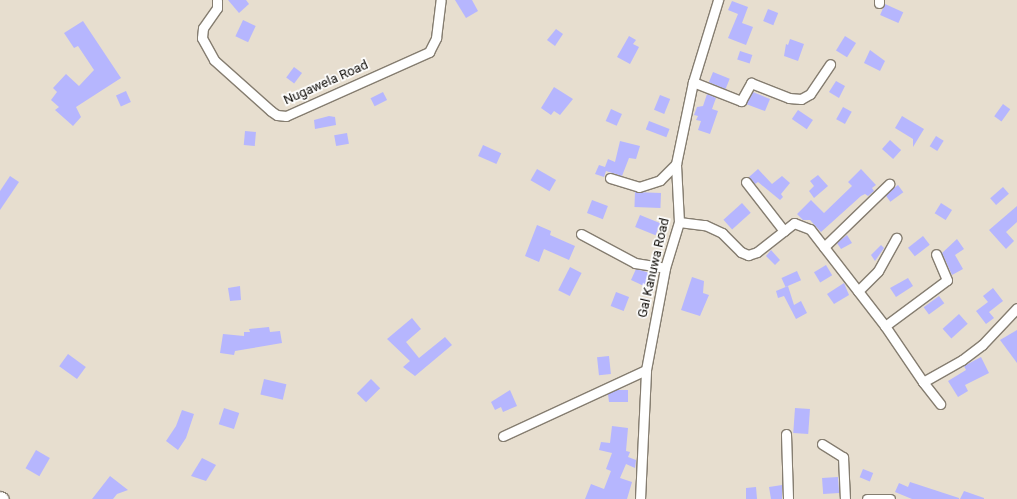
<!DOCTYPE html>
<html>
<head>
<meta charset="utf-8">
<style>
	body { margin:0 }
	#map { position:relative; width:1017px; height:499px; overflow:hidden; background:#e7decf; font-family:Roboto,sans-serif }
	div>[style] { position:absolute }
	.building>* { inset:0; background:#b6b6fe; transform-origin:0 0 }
	.roads { filter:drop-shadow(1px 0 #857d70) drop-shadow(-1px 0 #857d70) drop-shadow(0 1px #857d70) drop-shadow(0 -1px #857d70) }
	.street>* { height:9px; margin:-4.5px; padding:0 4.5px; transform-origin:4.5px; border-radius:4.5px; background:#fff }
	.secondary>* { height:13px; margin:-6.5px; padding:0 6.5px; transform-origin:6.5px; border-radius:6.5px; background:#fff }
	span { translate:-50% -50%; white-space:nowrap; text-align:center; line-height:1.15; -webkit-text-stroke:3.5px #fff; paint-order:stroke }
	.street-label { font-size:13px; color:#0e0b06 }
</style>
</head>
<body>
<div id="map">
	<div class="building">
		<div style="clip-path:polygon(228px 0,246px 0,249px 4px,239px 13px)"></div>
		<div style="clip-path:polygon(455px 0,472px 0,478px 11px,466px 18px)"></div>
		<div style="clip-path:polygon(732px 1px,748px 7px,742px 23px,753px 27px,746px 45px,728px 38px,738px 14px,728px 10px)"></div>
		<div style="left:885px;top:4px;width:20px;height:12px;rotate:24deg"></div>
		<div style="left:768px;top:9px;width:11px;height:13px;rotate:22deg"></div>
		<div style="left:243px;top:20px;width:14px;height:18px;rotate:25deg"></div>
		<div style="clip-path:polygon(83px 21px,121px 78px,76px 107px,81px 117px,73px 126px,55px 110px,59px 107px,51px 100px,57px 92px,53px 88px,66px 74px,79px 86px,94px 70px,78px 46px,74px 48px,64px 33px)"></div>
		<div style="clip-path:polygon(556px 29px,563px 34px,555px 46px,547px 40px)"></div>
		<div style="clip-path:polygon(629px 36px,636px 40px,633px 44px,639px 47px,630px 64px,617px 57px)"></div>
		<div style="left:845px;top:36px;width:13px;height:17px;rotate:32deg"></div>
		<div style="clip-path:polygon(790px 39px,804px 44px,798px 61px,784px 56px,786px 44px,788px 45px)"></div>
		<div style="clip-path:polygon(870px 50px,885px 61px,880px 71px,864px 63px)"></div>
		<div style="left:740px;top:51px;width:13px;height:9px;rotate:18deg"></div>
		<div style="left:294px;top:67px;width:10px;height:13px;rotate:37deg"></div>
		<div style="left:713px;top:72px;width:18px;height:11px;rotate:22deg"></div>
		<div style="clip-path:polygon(836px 81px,845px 86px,839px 98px,829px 92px)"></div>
		<div style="clip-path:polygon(554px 87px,573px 99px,560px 115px,554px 111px,551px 115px,541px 108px)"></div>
		<div style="left:126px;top:91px;width:12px;height:11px;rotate:66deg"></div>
		<div style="left:383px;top:92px;width:9px;height:14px;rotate:63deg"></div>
		<div style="clip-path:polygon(753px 92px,770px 99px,765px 111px,746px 104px)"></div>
		<div style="clip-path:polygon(707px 94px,716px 98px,712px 109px,718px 111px,710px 134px,698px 130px,701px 121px,696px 120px,698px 116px,694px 115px,697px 107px,703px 106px)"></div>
		<div style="left:660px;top:95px;width:11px;height:16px;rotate:22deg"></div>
		<div style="left:1003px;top:104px;width:9px;height:15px;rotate:36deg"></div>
		<div style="left:843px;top:107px;width:10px;height:14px;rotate:29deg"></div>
		<div style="left:611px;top:109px;width:12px;height:13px;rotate:24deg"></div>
		<div style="left:798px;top:110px;width:18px;height:11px;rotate:34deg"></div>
		<div style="clip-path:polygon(329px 116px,335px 117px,336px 125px,315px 129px,314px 120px)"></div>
		<div style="clip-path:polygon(902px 116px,924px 129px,913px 147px,913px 139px,895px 128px)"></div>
		<div style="left:649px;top:121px;width:22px;height:9px;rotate:21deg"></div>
		<div style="left:245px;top:131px;width:11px;height:14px;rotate:5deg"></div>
		<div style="left:347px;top:133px;width:11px;height:13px;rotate:80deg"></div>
		<div style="left:936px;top:136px;width:9px;height:12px;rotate:32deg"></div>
		<div style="left:890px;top:140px;width:15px;height:12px;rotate:42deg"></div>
		<div style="clip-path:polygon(620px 141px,640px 146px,636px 159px,629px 158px,622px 176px,606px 171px,604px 177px,595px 174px,599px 165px,605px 167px,608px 159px,615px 162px)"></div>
		<div style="left:483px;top:145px;width:20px;height:12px;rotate:24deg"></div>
		<div style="left:537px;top:169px;width:22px;height:13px;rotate:30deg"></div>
		<div style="clip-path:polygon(758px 169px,772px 184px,782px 176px,790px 183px,781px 194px,783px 197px,780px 200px,758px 182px,755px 184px,749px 177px)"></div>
		<div style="clip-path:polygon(861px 169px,876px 185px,872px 188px,874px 191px,868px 196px,865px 194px,861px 196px,821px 232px,810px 220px,803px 220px,797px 214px,811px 200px,824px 213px,852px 186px,848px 182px)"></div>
		<div style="clip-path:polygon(818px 175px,828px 186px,814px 198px,809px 191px,814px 186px,810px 181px)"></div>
		<div style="clip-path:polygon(10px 176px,19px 182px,0 210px,0 191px)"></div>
		<div style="left:898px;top:185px;width:9px;height:16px;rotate:54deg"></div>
		<div style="left:1003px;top:187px;width:9px;height:17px;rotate:49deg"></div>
		<div style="left:635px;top:192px;width:26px;height:15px;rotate:2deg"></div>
		<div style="left:592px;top:200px;width:17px;height:14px;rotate:21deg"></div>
		<div style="left:742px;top:203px;width:13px;height:25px;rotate:48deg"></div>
		<div style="left:941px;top:203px;width:13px;height:12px;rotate:32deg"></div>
		<div style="clip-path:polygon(1017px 206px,1017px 222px,1006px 232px,1014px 241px,1006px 249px,989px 230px)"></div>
		<div style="left:640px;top:215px;width:22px;height:13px;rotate:22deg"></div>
		<div style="clip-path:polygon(537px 225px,551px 231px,550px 235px,575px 246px,569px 260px,544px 249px,539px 262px,525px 256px)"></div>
		<div style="clip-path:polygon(847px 235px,852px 243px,841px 249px,837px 243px)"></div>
		<div style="left:923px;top:236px;width:11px;height:19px;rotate:52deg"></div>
		<div style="clip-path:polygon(957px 239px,964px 249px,955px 255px,963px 269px,952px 275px,942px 253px)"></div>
		<div style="clip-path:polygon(881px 245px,884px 248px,875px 261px,871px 255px)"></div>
		<div style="clip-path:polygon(771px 250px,780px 260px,775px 265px,766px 256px)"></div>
		<div style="left:826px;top:265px;width:12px;height:14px;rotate:59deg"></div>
		<div style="left:570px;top:267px;width:13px;height:26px;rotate:27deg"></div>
		<div style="clip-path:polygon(636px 269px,650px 273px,644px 286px,631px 280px)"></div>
		<div style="left:797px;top:271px;width:10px;height:17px;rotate:66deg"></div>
		<div style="clip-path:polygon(692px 277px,704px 281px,703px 293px,709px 295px,700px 316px,681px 310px)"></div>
		<div style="clip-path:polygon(908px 278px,913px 286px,896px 297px,890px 288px)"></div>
		<div style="clip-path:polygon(844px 283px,849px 295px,834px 304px,827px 294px)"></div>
		<div style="clip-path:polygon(240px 286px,241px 300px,230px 301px,228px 288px)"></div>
		<div style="clip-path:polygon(788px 286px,794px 305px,801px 301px,807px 313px,796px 319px,784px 296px,778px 298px,776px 291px)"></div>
		<div style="clip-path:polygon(993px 288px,1003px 301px,989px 312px,994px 318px,986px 324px,976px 311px,988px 302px,983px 296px)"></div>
		<div style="left:616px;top:292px;width:14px;height:15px;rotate:21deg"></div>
		<div style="left:939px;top:296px;width:9px;height:19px;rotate:54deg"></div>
		<div style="left:959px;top:314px;width:13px;height:22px;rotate:48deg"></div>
		<div style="clip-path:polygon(412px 318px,421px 329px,406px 342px,419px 358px,445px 337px,452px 345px,415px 376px,403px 367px,410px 361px,387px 339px)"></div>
		<div style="clip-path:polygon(269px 327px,270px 332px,280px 331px,282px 343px,235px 351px,234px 355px,220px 353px,223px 334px,244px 336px,244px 332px,250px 332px,249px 329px)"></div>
		<div style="clip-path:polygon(1017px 330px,1017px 363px,1000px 340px)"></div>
		<div style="left:68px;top:354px;width:22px;height:15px;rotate:36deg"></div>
		<div style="left:609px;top:356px;width:18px;height:12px;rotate:84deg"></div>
		<div style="clip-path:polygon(981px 357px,989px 373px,965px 385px,968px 391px,958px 397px,948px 381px,966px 370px,964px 366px)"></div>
		<div style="left:264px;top:379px;width:23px;height:16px;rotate:13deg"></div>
		<div style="left:371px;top:379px;width:13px;height:20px;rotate:45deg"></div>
		<div style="clip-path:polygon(510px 390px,517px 406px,503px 412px,501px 407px,495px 410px,491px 402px)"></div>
		<div style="clip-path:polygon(616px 390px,628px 390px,628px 402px,609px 402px,608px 394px)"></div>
		<div style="left:224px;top:408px;width:16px;height:17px;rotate:18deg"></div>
		<div style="left:795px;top:408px;width:15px;height:25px;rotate:4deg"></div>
		<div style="clip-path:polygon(182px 410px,194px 414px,186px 438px,178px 450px,166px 441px,176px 426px)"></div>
		<div style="clip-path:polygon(612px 426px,628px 428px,626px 451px,630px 452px,628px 457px,636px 460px,635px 468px,626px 464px,620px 478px,632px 482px,627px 499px,585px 499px,591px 484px,604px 489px,611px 471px,606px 469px,612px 453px,599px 450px,601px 442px,610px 443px)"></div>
		<div style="left:36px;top:450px;width:16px;height:21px;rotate:30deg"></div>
		<div style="clip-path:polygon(202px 458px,216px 465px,206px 481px,191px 476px)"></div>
		<div style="left:863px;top:469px;width:11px;height:9px;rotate:22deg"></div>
		<div style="clip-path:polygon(110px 476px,128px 490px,117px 494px,113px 499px,92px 499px)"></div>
		<div style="left:838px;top:477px;width:16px;height:16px;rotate:86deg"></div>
		<div style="clip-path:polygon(910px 482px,959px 498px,959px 499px,912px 499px,895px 492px,899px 483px,908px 487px)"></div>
		<div style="clip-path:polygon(782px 485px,782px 499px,771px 499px,769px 487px)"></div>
		<div style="clip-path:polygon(756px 487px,757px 499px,746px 499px,746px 488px)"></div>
		<div style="clip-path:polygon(964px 491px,984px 498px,984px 499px,960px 499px)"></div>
	</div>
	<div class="roads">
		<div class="street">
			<div style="left:217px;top:0;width:8px;rotate:90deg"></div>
			<div style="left:217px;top:8px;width:24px;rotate:125deg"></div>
			<div style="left:203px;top:28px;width:10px;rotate:96deg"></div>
			<div style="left:202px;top:38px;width:25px;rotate:61deg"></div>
			<div style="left:214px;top:60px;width:76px;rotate:41.8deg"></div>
			<div style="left:271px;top:111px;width:7px;rotate:34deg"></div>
			<div style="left:277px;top:115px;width:9px;rotate:6deg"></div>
			<div style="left:286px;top:116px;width:157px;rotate:-24.1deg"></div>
			<div style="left:429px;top:52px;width:16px;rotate:-63deg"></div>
			<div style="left:436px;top:38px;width:38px;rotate:-83deg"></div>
			<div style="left:879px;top:3px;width:3px;rotate:-90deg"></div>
			<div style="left:693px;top:82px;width:52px;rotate:21.6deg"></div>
			<div style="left:741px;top:101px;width:21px;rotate:-61deg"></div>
			<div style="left:751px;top:83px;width:41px;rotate:21.5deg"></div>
			<div style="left:789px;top:98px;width:12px;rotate:5deg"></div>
			<div style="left:801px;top:99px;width:10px;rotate:-29deg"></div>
			<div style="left:810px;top:94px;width:36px;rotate:-56deg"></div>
			<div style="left:610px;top:178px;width:30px;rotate:17deg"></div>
			<div style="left:639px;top:187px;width:22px;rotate:-18deg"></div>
			<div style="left:660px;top:180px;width:23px;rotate:-45deg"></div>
			<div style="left:746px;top:182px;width:62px;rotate:52.2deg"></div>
			<div style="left:679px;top:222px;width:26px;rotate:7deg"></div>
			<div style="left:705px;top:225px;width:19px;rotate:25deg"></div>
			<div style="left:722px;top:233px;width:27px;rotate:45deg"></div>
			<div style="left:741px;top:252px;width:8px;rotate:23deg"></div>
			<div style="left:748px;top:255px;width:9px;rotate:-18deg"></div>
			<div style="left:757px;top:252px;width:47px;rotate:-38.1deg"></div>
			<div style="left:794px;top:223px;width:17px;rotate:21deg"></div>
			<div style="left:810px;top:229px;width:123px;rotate:52.3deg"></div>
			<div style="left:885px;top:326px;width:68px;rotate:55.8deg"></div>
			<div style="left:923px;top:382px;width:45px;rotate:-29.4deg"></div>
			<div style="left:962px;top:360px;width:25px;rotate:-37deg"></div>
			<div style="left:982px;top:345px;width:51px;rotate:-46.6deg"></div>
			<div style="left:581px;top:234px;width:61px;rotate:28.2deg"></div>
			<div style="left:635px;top:263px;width:30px;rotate:9deg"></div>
			<div style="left:824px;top:247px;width:91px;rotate:-44.1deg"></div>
			<div style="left:858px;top:291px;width:28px;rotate:-45deg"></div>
			<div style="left:878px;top:271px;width:38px;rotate:-61deg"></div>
			<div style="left:885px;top:326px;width:77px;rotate:-36.6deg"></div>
			<div style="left:947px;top:280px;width:28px;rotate:-113deg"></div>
			<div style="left:923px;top:382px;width:28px;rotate:52deg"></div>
			<div style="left:786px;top:434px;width:65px;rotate:88.2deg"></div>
			<div style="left:503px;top:436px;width:157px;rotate:-24.8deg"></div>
			<div style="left:822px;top:444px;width:25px;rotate:32deg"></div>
			<div style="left:843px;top:457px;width:42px;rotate:87.3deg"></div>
			<div style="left:640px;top:499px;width:129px;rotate:-87.3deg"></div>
			<div style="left:646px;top:370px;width:104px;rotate:-79.4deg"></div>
			<div style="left:665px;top:268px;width:48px;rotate:-73.1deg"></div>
			<div style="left:679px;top:222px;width:58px;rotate:-93deg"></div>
			<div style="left:676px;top:164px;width:84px;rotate:-78.3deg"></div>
			<div style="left:693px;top:82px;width:86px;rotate:-73deg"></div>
			<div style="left:867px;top:499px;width:23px"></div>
		</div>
		<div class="secondary">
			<div style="left:0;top:498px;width:2px;rotate:27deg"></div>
		</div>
	</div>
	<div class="street-label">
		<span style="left:326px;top:83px;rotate:-24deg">Nugawela Road</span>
		<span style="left:654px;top:268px;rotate:-77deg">Gal Kanuwa Road</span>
	</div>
</div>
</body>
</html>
